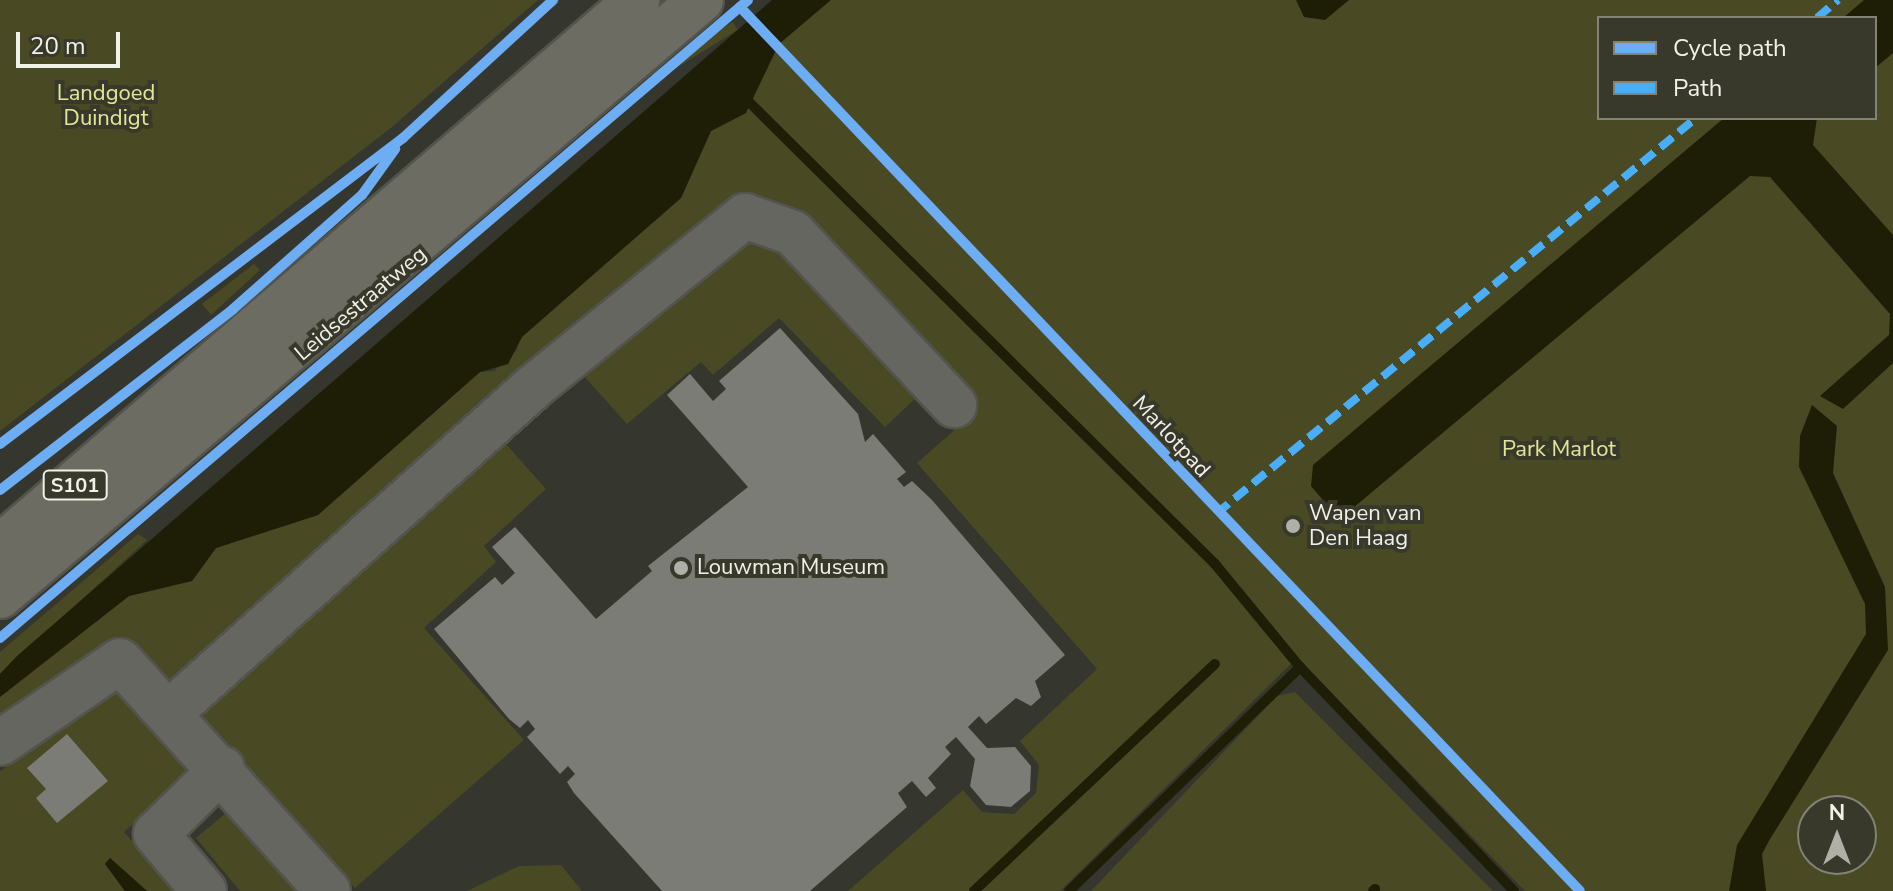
<!DOCTYPE html>
<html>
<head>
<meta charset="utf-8">
<style>
	body { margin:0 }
	#map { position:relative; width:1893px; height:891px; overflow:hidden; background:#35362e; font-family:"Nunito Sans",sans-serif }
	div>[style] { position:absolute }
	.green>* { inset:0; background:#494924; transform-origin:0 0 }
	.water>* { inset:0; background:#1e1e07 }
	.stream>* { height:10px; margin:-5px; padding:0 5px; transform-origin:5px; border-radius:5px; background:#1e1e07 }
	.building>* { inset:0; background:#7c7c76 }
	.roads { filter:drop-shadow(2px 0 #53544d) drop-shadow(-2px 0 #53544d) drop-shadow(0 2px #53544d) drop-shadow(0 -2px #53544d) }
	.minor>* { height:44px; margin:-22px; padding:0 22px; transform-origin:22px; border-radius:22px; background:#666660 }
	.major>* { height:44px; margin:-22px; padding:0 22px; transform-origin:22px; border-radius:22px; background:#6c6c63 }
	.quiet>* { height:8px; margin-top:-4px; transform-origin:0; background:repeating-linear-gradient(90deg,#49aef6 0 16px,transparent 0 24px) }
	.cycleway>* { height:10px; margin:-5px; padding:0 5px; transform-origin:5px; border-radius:5px; background:#6dadf4 }
	.dots>* { width:22px; height:22px; translate:-50% -50%; box-sizing:border-box; border:4px solid #38392b; border-radius:50% }
	span { translate:-50% -50%; white-space:nowrap; text-align:center; line-height:1.15; -webkit-text-stroke:8px #38392b; paint-order:stroke }
	.shield-label span { padding:2px 6px; background:#38392b; border:2px solid; border-radius:6px; -webkit-text-stroke-width:0 }
	.shield-label { font-size:20px; color:#f0f1e8; font-weight:700 }
	.park-label { font-size:22px; color:#e4e697 }
	.street-label { font-size:22px; color:#f0f1e8 }
	.poi-label { font-size:22px; color:#f0f1e8 }
	.left { translate:0 -50%; text-align:left }
	.legend { position:absolute; left:1597px; top:16px; width:280px; height:104px; box-sizing:border-box; background:#38392b; border:2px solid #828377; margin:0; padding:10px 14px; list-style:none; font-size:24px; color:#f0f1e8 }
	.legend li { display:flex; align-items:center; gap:16px; height:40px }
	.legend b { width:40px; border:2px solid #828377 }
	.north { position:absolute; left:1797px; top:795px; width:80px; height:80px; box-sizing:border-box; background:#38392b; border:2px solid #828377; border-radius:50%; rotate:0deg; font-size:22px; font-weight:700; line-height:32px; text-align:center; color:#f0f1e8 }
	.north::after { content:''; display:block; margin:auto; width:28px; height:36px; background:#afb0a7; clip-path:polygon(50% 0,100% 100%,50% 72%,0 100%) }
	.scale { position:absolute; left:16px; top:32px; width:104px; height:36px; box-sizing:border-box; border:4px solid #f0f1e8; border-top:0; padding-left:10px; font-size:24px; line-height:28px; white-space:nowrap; color:#f0f1e8; -webkit-text-stroke:6px #38392b; paint-order:stroke }
</style>
</head>
<body>
<div id="map">
	<div class="green">
		<div style="clip-path:polygon(0 0,538px 0,392px 127px,0 431px)"></div>
		<div style="clip-path:polygon(evenodd,802px 0,1893px 0,1893px 891px,1525px 891px,1297px 658px,1060px 891px,848px 891px,963px 790px,982px 812px,1014px 814px,1036px 793px,1039px 765px,1020px 741px,1097px 669px,917px 463px,975px 412px,779px 212px,175px 685px,141px 654px,0 719px,0 697px,129px 596px,192px 581px,216px 548px,318px 515px,480px 372px,494px 371px,516px 351px,521px 337px,681px 198px,711px 131px,746px 113px,723px 67px,802px 0,1599px 18px,1875px 18px,1875px 118px,1599px 118px,1599px 18px,802px 0,1813px 811px,1861px 811px,1861px 859px,1813px 859px,1813px 811px)"></div>
		<div style="left:733px;top:22px;width:9px;height:97px;rotate:58deg"></div>
		<div style="clip-path:polygon(762px 229px,919px 395px,885px 427px,779px 318px,713px 375px,701px 362px,627px 424px,574px 365px)"></div>
		<div style="clip-path:polygon(254px 264px,260px 270px,211px 315px,202px 304px)"></div>
		<div style="clip-path:polygon(497px 434px,546px 489px,484px 546px,496px 562px,424px 628px,524px 740px,355px 888px,190px 702px)"></div>
		<div style="clip-path:polygon(138px 534px,147px 540px,0 674px,0 652px)"></div>
		<div style="clip-path:polygon(119px 688px,193px 772px,124px 832px,175px 891px,147px 891px,110px 858px,105px 864px,125px 891px,0 891px,0 771px)"></div>
		<div style="clip-path:polygon(1295px 692px,1493px 891px,1091px 891px,1277px 696px)"></div>
		<div style="clip-path:polygon(232px 808px,300px 891px,240px 891px,196px 838px)"></div>
		<div style="clip-path:polygon(561px 865px,582px 891px,467px 891px,519px 866px)"></div>
	</div>
	<div class="water">
		<div style="clip-path:polygon(772px 0,831px 0,779px 44px,746px 113px,711px 131px,681px 198px,522px 337px,508px 364px,480px 372px,318px 515px,216px 548px,192px 581px,129px 596px,0 697px,0 674px,17px 656px)"></div>
		<div style="clip-path:polygon(1296px 0,1349px 0,1325px 20px,1304px 17px)"></div>
		<div style="clip-path:polygon(1864px 0,1893px 0,1893px 53px,1875px 68px,1875px 18px,1843px 18px)"></div>
		<div style="clip-path:polygon(1724px 118px,1817px 118px,1813px 145px,1893px 235px,1893px 363px,1843px 409px,1820px 396px,1889px 335px,1890px 314px,1770px 177px,1750px 176px,1347px 513px,1333px 512px,1311px 486px,1313px 465px)"></div>
		<div style="clip-path:polygon(1812px 405px,1837px 426px,1833px 473px,1885px 587px,1888px 650px,1770px 839px,1762px 854px,1766px 891px,1729px 891px,1737px 845px,1866px 634px,1865px 604px,1799px 467px,1800px 436px)"></div>
		<div style="clip-path:polygon(110px 858px,147px 891px,125px 891px,105px 864px)"></div>
	</div>
	<div class="stream">
		<div style="left:749px;top:102px;width:656px;rotate:44.75deg"></div>
		<div style="left:1215px;top:564px;width:134px;rotate:50.5deg"></div>
		<div style="left:1300px;top:667px;width:310px;rotate:46.3deg"></div>
		<div style="left:974px;top:891px;width:331px;rotate:-43.3deg"></div>
		<div style="left:1069px;top:891px;width:322px;rotate:-44.1deg"></div>
		<div style="left:1373px;top:891px;width:3px;rotate:-45deg"></div>
	</div>
	<div class="building">
		<div style="clip-path:polygon(780px 328px,858px 414px,865px 442px,873px 434px,906px 472px,897px 479px,904px 487px,912px 481px,932px 500px,1065px 655px,1035px 681px,1041px 697px,1031px 706px,1016px 698px,986px 724px,979px 716px,968px 727px,987px 748px,1015px 747px,1031px 766px,1030px 791px,1011px 807px,986px 805px,970px 786px,975px 759px,956px 737px,945px 747px,951px 754px,928px 778px,936px 788px,926px 797px,912px 781px,898px 793px,907px 807px,810px 891px,662px 891px,574px 793px,567px 782px,575px 774px,568px 766px,560px 774px,527px 737px,535px 729px,528px 720px,520px 728px,509px 719px,434px 629px,495px 577px,502px 585px,515px 573px,492px 547px,515px 527px,596px 619px,652px 571px,648px 566px,748px 487px,667px 395px,690px 374px,713px 401px,726px 389px,719px 381px)"></div>
		<div style="clip-path:polygon(67px 734px,108px 781px,57px 823px,36px 798px,46px 789px,27px 768px)"></div>
	</div>
	<div class="roads">
		<div class="minor">
			<div style="left:170px;top:712px;width:486px;rotate:-41.8deg"></div>
			<div style="left:532px;top:388px;width:274px;rotate:-38.9deg"></div>
			<div style="left:745px;top:216px;width:51px;rotate:19.5deg"></div>
			<div style="left:793px;top:233px;width:236px;rotate:46.9deg"></div>
			<div style="left:0;top:743px;width:145px;rotate:-34.3deg"></div>
			<div style="left:120px;top:661px;width:310px;rotate:47.9deg"></div>
			<div style="left:204px;top:891px;width:75px;rotate:-130.1deg"></div>
			<div style="left:156px;top:834px;width:93px;rotate:-44.6deg"></div>
		</div>
		<div class="major">
			<div style="left:0;top:547px;width:840px;rotate:-40.65deg"></div>
			<div style="left:0;top:596px;width:920px;rotate:-40.37deg"></div>
		</div>
	</div>
	<div class="quiet">
		<div style="left:1817px;top:18px;width:28px;rotate:-41deg"></div>
		<div style="left:1216px;top:514px;width:622px;rotate:-39.52deg"></div>
	</div>
	<div class="cycleway">
		<div style="left:740px;top:7px;width:1219px;rotate:46.46deg"></div>
		<div style="left:0;top:444px;width:506px;rotate:-37.21deg"></div>
		<div style="left:403px;top:138px;width:204px;rotate:-42.6deg"></div>
		<div style="left:0;top:490px;width:295px;rotate:-37.8deg"></div>
		<div style="left:233px;top:309px;width:172px;rotate:-41.5deg"></div>
		<div style="left:362px;top:195px;width:57px;rotate:-54.3deg"></div>
		<div style="left:0;top:638px;width:983px;rotate:-40.46deg"></div>
	</div>
	<div class="dots">
		<div style="left:1293px;top:526px;background:#afb0a7"></div>
		<div style="left:681px;top:568px;background:#afb0a7"></div>
	</div>
	<div class="shield-label">
		<span style="left:75px;top:485px">S101</span>
	</div>
	<div class="park-label">
		<span style="left:106px;top:106px">Landgoed<br>Duindigt</span>
		<span style="left:1559px;top:450px">Park Marlot</span>
	</div>
	<div class="street-label">
		<span style="left:361px;top:304px;rotate:-40deg">Leidsestraatweg</span>
		<span style="left:1171px;top:437px;rotate:47deg">Marlotpad</span>
	</div>
	<div class="poi-label">
		<span class="left" style="left:1309px;top:526px">Wapen van<br>Den Haag</span>
		<span class="left" style="left:697px;top:568px">Louwman Museum</span>
	</div>
	<ul class="legend">
	<li><b style="height:10px;background:#6dadf4"></b>Cycle path</li>
	<li><b style="height:10px;background:#49aef6"></b>Path</li>
	</ul>
	<div class="north">N</div>
	<div class="scale">20 m</div>
</div>
</body>
</html>
